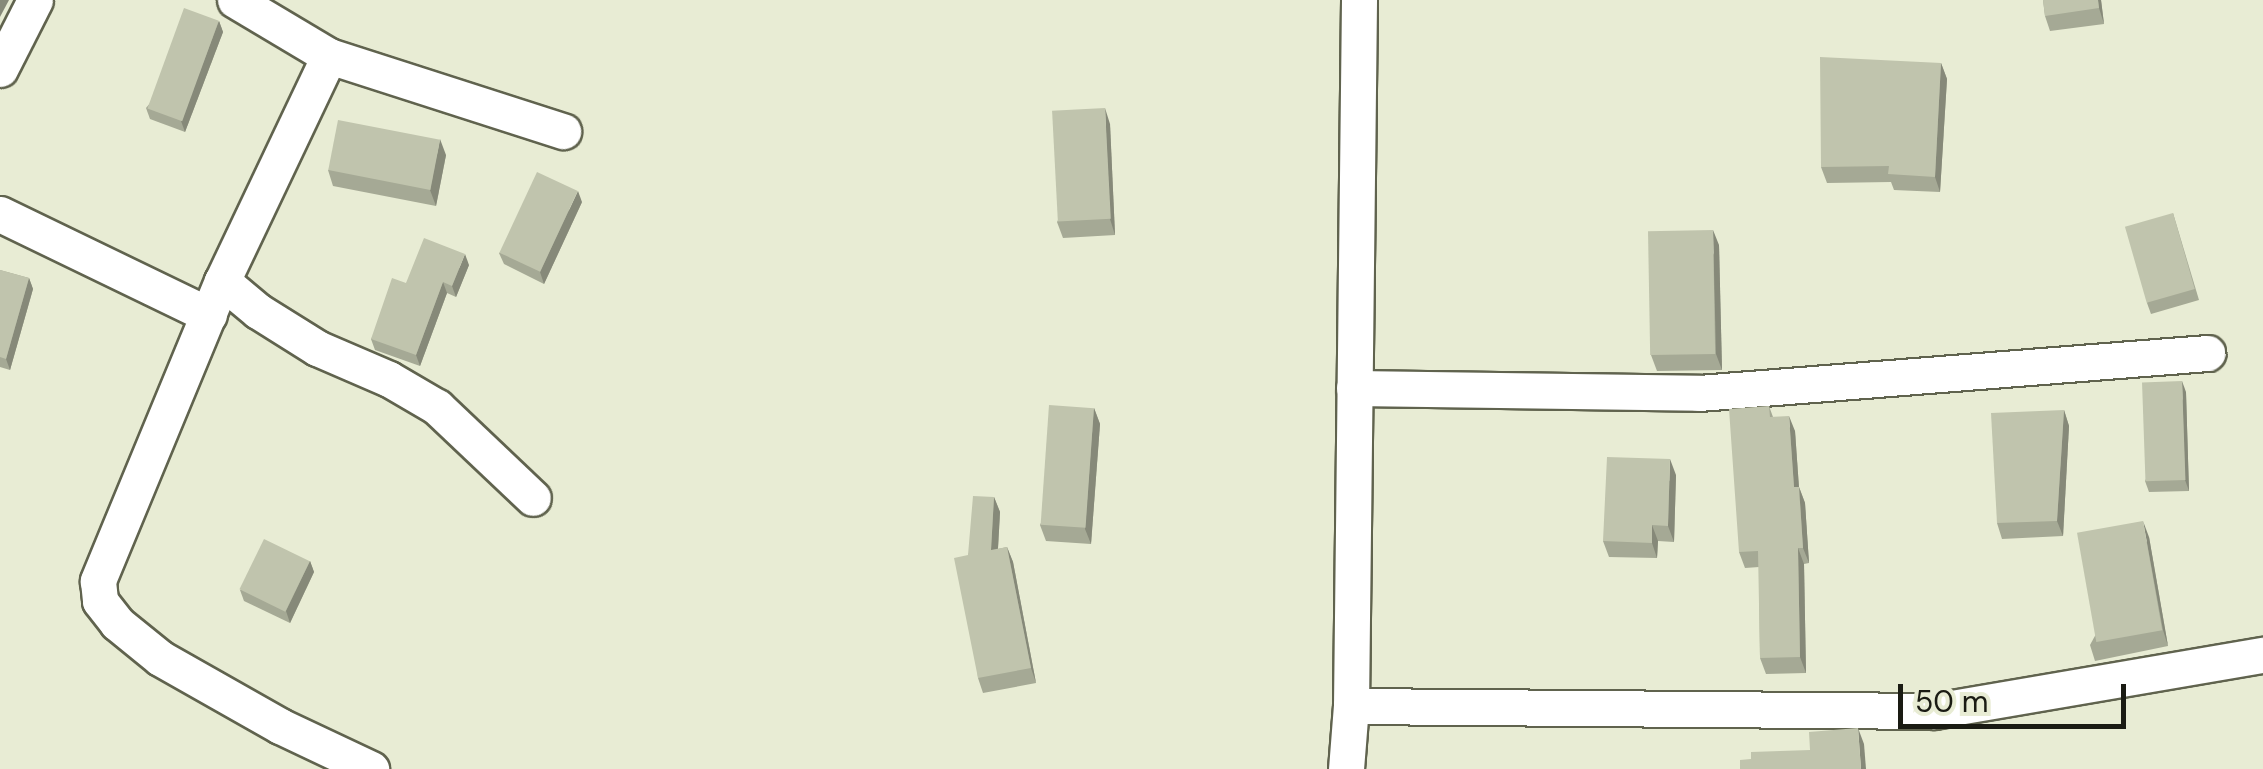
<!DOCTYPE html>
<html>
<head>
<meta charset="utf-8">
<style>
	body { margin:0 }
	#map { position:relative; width:2263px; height:769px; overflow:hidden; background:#e8ecd4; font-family:"DM Sans",sans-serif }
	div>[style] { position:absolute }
	.roads { filter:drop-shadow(2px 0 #60634e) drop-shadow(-2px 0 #60634e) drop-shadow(0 2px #60634e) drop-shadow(0 -2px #60634e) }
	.minor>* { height:35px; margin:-17.5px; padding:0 17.5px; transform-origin:17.5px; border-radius:17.5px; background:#fff }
	.wall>* { inset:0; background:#a5a995 }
	.shaded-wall>* { inset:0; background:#868979 }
	.building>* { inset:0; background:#c0c4ad; transform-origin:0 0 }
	span { translate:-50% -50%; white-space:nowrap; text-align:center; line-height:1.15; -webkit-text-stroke:9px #e8ecd4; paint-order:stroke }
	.scale { position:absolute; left:1898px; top:684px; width:228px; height:45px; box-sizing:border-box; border:5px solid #1a1b13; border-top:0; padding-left:12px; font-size:30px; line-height:35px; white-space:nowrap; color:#1a1b13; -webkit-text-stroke:8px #e8ecd4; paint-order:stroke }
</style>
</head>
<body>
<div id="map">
	<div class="roads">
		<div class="minor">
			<div style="left:235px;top:0;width:109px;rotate:30.8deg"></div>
			<div style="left:329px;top:56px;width:246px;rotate:17.8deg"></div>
			<div style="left:329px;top:56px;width:249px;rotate:115.4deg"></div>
			<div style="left:222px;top:281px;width:325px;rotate:112.5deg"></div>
			<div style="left:98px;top:581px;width:20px;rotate:84deg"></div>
			<div style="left:100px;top:601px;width:28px;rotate:52deg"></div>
			<div style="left:117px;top:623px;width:55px;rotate:39.1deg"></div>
			<div style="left:160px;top:658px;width:138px;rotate:29.5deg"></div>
			<div style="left:280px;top:726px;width:101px;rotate:25.3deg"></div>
			<div style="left:0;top:69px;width:77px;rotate:-63.1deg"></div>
			<div style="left:0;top:214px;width:232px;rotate:25.8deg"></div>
			<div style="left:222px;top:281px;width:47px;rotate:39.8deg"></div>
			<div style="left:258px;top:311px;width:70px;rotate:32.1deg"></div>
			<div style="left:317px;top:348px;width:78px;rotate:23.3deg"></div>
			<div style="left:389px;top:379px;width:56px;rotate:30.3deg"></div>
			<div style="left:437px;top:407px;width:132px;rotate:43.5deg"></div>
			<div style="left:1354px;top:388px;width:345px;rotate:0.8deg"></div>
			<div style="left:1699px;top:393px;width:510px;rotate:-4.5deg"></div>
			<div style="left:1351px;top:706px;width:583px;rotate:0.49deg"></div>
			<div style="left:1934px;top:711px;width:334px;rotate:-9.7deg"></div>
			<div style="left:1346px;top:769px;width:63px;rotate:-85.5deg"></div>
			<div style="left:1351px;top:706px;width:706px;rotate:-89.35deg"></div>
		</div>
	</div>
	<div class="wall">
		<div style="clip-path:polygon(2043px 0,2101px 0,2104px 24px,2050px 31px,2045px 16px)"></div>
		<div style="clip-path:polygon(219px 21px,223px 32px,185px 132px,150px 119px,146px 108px)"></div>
		<div style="clip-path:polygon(1941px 63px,1947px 79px,1940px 192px,1894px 190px,1891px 182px,1827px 183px,1821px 167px)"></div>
		<div style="clip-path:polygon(1110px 124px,1115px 235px,1063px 238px,1057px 222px)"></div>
		<div style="clip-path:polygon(446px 155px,436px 206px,333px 186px,328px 170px)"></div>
		<div style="clip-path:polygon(582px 202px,544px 284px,504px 264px,499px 253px)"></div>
		<div style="clip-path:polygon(2173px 213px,2199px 300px,2151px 314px,2147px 303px)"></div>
		<div style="clip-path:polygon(1719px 245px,1722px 370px,1657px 371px,1651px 355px)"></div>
		<div style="clip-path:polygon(469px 265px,456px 297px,447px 293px,420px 366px,375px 350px,371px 339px,406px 283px)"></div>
		<div style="clip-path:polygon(0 270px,29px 278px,33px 289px,10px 370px,0 367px)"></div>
		<div style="clip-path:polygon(2186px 392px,2189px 491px,2149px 492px,2145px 481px)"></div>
		<div style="clip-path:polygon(1769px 406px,1773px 417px,1795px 431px,1799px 487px,1805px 503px,1809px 563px,1804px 564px,1806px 673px,1766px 674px,1760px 658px,1759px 567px,1745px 568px,1739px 552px)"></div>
		<div style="clip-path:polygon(1094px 408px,1100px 424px,1091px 544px,1046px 541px,1040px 525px)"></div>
		<div style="clip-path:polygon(2064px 410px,2069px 426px,2063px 536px,2002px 539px,1997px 523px)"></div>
		<div style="clip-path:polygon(1676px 475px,1674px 542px,1658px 541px,1657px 558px,1609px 557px,1603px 541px)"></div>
		<div style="clip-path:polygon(994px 497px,1000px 512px,998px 549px,1007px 547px,1013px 562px,1036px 683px,983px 693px,978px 678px,968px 555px)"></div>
		<div style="clip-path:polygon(2149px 537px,2168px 646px,2095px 661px,2090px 645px)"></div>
		<div style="clip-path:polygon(310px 561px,314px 572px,290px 623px,244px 601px,240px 590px)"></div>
	</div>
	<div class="shaded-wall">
		<div style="clip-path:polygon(0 0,9px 0,0 17px)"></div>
		<div style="clip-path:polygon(2098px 0,2101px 0,2104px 24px,2099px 8px)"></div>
		<div style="clip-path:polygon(219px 21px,223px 32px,185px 132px,181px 121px)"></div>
		<div style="clip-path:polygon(1941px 63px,1947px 79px,1940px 192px,1935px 177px)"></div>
		<div style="clip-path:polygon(1105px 108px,1110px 124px,1115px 235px,1110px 219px)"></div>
		<div style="clip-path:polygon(440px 139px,446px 155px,436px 206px,430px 190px)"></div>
		<div style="clip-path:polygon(578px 191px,582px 202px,544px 284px,540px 272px)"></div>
		<div style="clip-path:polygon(1713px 230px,1719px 245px,1722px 370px,1716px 354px)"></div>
		<div style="clip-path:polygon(465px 254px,469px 265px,456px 297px,452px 286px)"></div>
		<div style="clip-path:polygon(29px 278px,33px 289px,10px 370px,6px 359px)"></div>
		<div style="clip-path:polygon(443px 282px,447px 293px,420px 366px,416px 355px)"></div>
		<div style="clip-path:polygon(2182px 381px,2186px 392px,2189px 491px,2185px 480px)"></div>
		<div style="clip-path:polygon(1094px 408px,1100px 424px,1091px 544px,1085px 529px)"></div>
		<div style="clip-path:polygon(2064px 410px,2069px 426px,2063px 536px,2057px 521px)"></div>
		<div style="clip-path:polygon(1789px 416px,1795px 431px,1800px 503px,1794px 487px)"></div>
		<div style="clip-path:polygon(1670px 459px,1676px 475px,1674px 542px,1668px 526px)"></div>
		<div style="clip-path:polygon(1799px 487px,1805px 503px,1809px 563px,1803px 548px)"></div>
		<div style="clip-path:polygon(994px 497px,1000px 512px,997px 565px,991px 550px)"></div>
		<div style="clip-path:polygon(2143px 521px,2149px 537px,2168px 646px,2163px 630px)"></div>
		<div style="clip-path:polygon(1652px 525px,1658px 541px,1657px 558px,1652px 543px)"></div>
		<div style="clip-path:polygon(1007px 547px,1013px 562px,1036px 683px,1031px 668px)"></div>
		<div style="clip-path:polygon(1798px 548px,1804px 564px,1806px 673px,1800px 657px)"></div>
		<div style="clip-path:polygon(310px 561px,314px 572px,290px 623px,286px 611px)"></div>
		<div style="clip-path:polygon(1858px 728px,1864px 744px,1866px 769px,1861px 769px)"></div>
	</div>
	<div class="building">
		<div style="clip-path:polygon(2043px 0,2098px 0,2099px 8px,2045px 16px)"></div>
		<div style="left:184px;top:8px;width:37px;height:107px;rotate:20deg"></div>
		<div style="clip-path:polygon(1820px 57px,1941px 63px,1935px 177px,1888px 174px,1889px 166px,1821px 167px)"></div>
		<div style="left:1105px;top:108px;width:111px;height:53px;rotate:87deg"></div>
		<div style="left:338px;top:120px;width:104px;height:51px;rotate:11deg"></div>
		<div style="left:537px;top:172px;width:45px;height:89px;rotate:25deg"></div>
		<div style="left:2173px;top:213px;width:79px;height:50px;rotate:74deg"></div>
		<div style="left:1713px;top:230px;width:124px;height:65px;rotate:89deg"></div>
		<div style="clip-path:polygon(424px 238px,465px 254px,452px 286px,443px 282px,416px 355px,371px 339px,392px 278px,406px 283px)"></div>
		<div style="clip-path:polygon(0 270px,29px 278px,6px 359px,0 357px)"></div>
		<div style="left:2182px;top:381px;width:99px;height:40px;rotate:88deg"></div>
		<div style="left:1049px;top:405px;width:45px;height:120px;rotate:4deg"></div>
		<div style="clip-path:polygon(1769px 406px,1770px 417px,1789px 416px,1794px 487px,1799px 487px,1803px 548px,1798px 548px,1800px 657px,1760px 658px,1758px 551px,1739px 552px,1729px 409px)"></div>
		<div style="clip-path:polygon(2064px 410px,2057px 521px,1997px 523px,1991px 413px)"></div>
		<div style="clip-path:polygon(1607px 457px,1670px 459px,1668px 526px,1652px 525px,1652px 543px,1603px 541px)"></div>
		<div style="clip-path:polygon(973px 496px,994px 497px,991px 550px,1007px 547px,1031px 668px,978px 678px,954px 558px,968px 555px)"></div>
		<div style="left:2143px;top:521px;width:111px;height:67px;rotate:80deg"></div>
		<div style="left:264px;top:539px;width:51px;height:56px;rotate:26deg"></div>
		<div style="clip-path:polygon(1858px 728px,1861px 769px,1740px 769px,1740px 760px,1751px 759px,1751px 752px,1810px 750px,1809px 732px)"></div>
	</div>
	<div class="scale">50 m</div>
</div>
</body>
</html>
